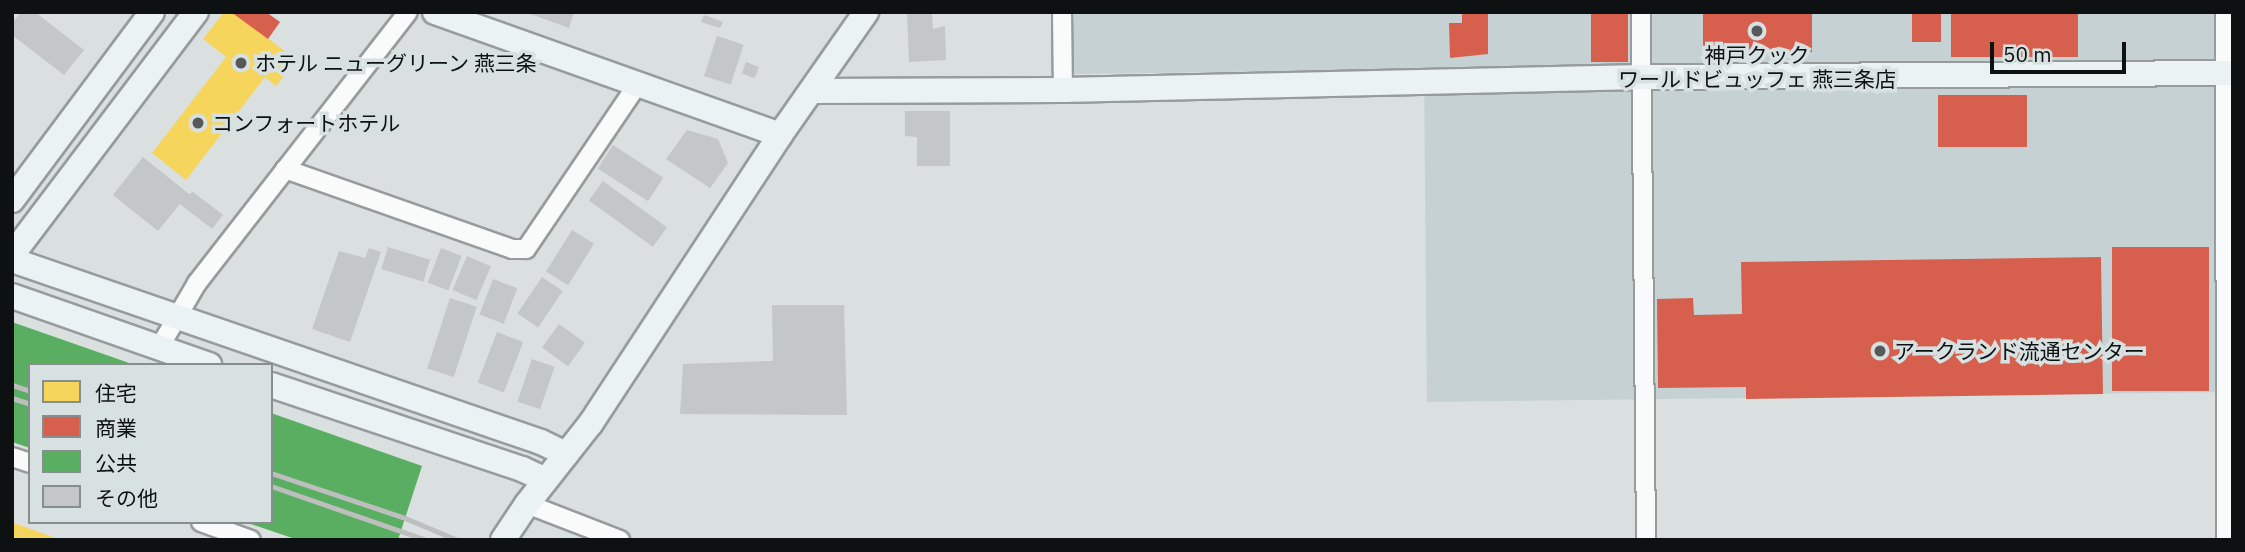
<!DOCTYPE html>
<html>
<head>
<meta charset="utf-8">
<style>
	body { margin:0 }
	#map { position:relative; width:2245px; height:552px; overflow:hidden; background:#dadfe0; font-family:"IBM Plex Sans","Noto Sans JP",sans-serif }
	div>[style] { position:absolute }
	.built>* { inset:0; background:#c5d1d3 }
	.homes>* { inset:0; background:#f6d55c }
	.shops>* { inset:0; background:#d6604d; transform-origin:0 0 }
	.public>* { inset:0; background:#5aae61 }
	.building>* { inset:0; background:#c3c7c7; transform-origin:0 0 }
	.roads { filter:drop-shadow(2px 0 #979b9c) drop-shadow(-2px 0 #979b9c) drop-shadow(0 2px #979b9c) drop-shadow(0 -2px #979b9c) }
	.street>* { height:18px; margin:-9px; padding:0 9px; transform-origin:9px; border-radius:9px; background:#f9fafa }
	.secondary>* { height:24px; margin:-12px; padding:0 12px; transform-origin:12px; border-radius:12px; background:#eaf2f3 }
	.rail>* { height:5px; margin:-2.5px; padding:0 2.5px; transform-origin:2.5px; border-radius:2.5px; background:#bdbebe }
	.dots>* { width:19px; height:19px; translate:-50% -50%; box-sizing:border-box; border:4px solid #d8e1e2; border-radius:50% }
	span { translate:-50% -50%; white-space:nowrap; text-align:center; line-height:1.15; -webkit-text-stroke:7px #d8e1e2; paint-order:stroke }
	.poi-label { font-size:21px; color:#0e1111 }
	.left { translate:0 -50%; text-align:left }
	.frame { position:absolute; inset:0; border:14px solid #0e1111; pointer-events:none }
	.legend { position:absolute; left:28px; top:363px; width:245px; height:161px; box-sizing:border-box; background:#d8e1e2; border:2px solid #878e8e; margin:0; padding:9px 12px; list-style:none; font-size:21px; color:#0e1111 }
	.legend li { display:flex; align-items:center; gap:14px; height:35px }
	.legend b { width:35px; border:2px solid #878e8e }
	.scale { position:absolute; left:1990px; top:42px; width:136px; height:32px; box-sizing:border-box; border:4px solid #0e1111; border-top:0; padding-left:9px; font-size:21px; line-height:24px; white-space:nowrap; color:#0e1111; -webkit-text-stroke:5px #d8e1e2; paint-order:stroke }
</style>
</head>
<body>
<div id="map">
	<div class="built">
		<div style="clip-path:polygon(1073px 12px,2233px 12px,2233px 392px,1427px 402px,1424px 69px,1073px 74px)"></div>
	</div>
	<div class="homes">
		<div style="clip-path:polygon(224px 12px,234px 12px,296px 60px,276px 86px,265px 77px,186px 180px,152px 153px,226px 57px,203px 39px)"></div>
		<div style="clip-path:polygon(14px 523px,58px 539px,58px 540px,12px 540px)"></div>
	</div>
	<div class="shops">
		<div style="clip-path:polygon(231px 12px,266px 12px,280px 22px,268px 39px)"></div>
		<div style="clip-path:polygon(1462px 12px,1488px 12px,1488px 54px,1450px 58px,1449px 23px,1462px 23px)"></div>
		<div style="left:1591px;top:12px;width:37px;height:50px"></div>
		<div style="left:1703px;top:12px;width:109px;height:40px"></div>
		<div style="left:1912px;top:12px;width:29px;height:30px"></div>
		<div style="left:1951px;top:12px;width:127px;height:45px"></div>
		<div style="left:1938px;top:95px;width:89px;height:52px"></div>
		<div style="left:2112px;top:247px;width:97px;height:144px"></div>
		<div style="clip-path:polygon(2101px 257px,2103px 394px,1746px 399px,1746px 387px,1658px 388px,1657px 299px,1693px 298px,1694px 315px,1742px 314px,1741px 262px)"></div>
	</div>
	<div class="public">
		<div style="clip-path:polygon(12px 322px,132px 364px,132px 365px,30px 365px,30px 448px,12px 442px)"></div>
		<div style="clip-path:polygon(271px 413px,422px 466px,398px 540px,298px 540px,248px 523px,271px 522px)"></div>
	</div>
	<div class="building">
		<div style="clip-path:polygon(21px 12px,35px 12px,84px 50px,64px 75px,12px 35px,12px 23px)"></div>
		<div style="clip-path:polygon(525px 12px,574px 12px,569px 28px)"></div>
		<div style="clip-path:polygon(907px 12px,932px 12px,933px 29px,945px 26px,946px 60px,909px 62px)"></div>
		<div style="clip-path:polygon(704px 15px,723px 22px,720px 28px,701px 22px)"></div>
		<div style="left:717px;top:36px;width:28px;height:42px;rotate:18deg"></div>
		<div style="left:746px;top:62px;width:14px;height:12px;rotate:21deg"></div>
		<div style="clip-path:polygon(905px 111px,950px 111px,950px 166px,917px 166px,917px 137px,905px 136px)"></div>
		<div style="clip-path:polygon(687px 130px,718px 139px,728px 163px,710px 188px,666px 159px)"></div>
		<div style="left:613px;top:145px;width:60px;height:28px;rotate:33deg"></div>
		<div style="clip-path:polygon(143px 157px,189px 194px,193px 192px,223px 215px,212px 229px,180px 204px,158px 231px,113px 195px)"></div>
		<div style="left:603px;top:181px;width:79px;height:24px;rotate:36deg"></div>
		<div style="left:572px;top:230px;width:26px;height:49px;rotate:32deg"></div>
		<div style="left:388px;top:247px;width:44px;height:23px;rotate:17deg"></div>
		<div style="clip-path:polygon(369px 248px,381px 252px,350px 342px,312px 329px,339px 251px,365px 258px)"></div>
		<div style="left:441px;top:248px;width:22px;height:37px;rotate:21deg"></div>
		<div style="left:467px;top:256px;width:26px;height:37px;rotate:23deg"></div>
		<div style="left:542px;top:277px;width:25px;height:44px;rotate:34deg"></div>
		<div style="left:493px;top:279px;width:26px;height:38px;rotate:21deg"></div>
		<div style="left:450px;top:298px;width:28px;height:74px;rotate:18deg"></div>
		<div style="clip-path:polygon(772px 305px,844px 305px,847px 415px,680px 414px,683px 364px,773px 361px)"></div>
		<div style="left:559px;top:324px;width:32px;height:29px;rotate:36deg"></div>
		<div style="left:497px;top:332px;width:28px;height:54px;rotate:21deg"></div>
		<div style="left:532px;top:359px;width:24px;height:45px;rotate:19deg"></div>
	</div>
	<div class="roads">
		<div class="street">
			<div style="left:1062px;top:12px;width:78px;rotate:89.3deg"></div>
			<div style="left:1641px;top:12px;width:528px;rotate:89.46deg"></div>
			<div style="left:2225px;top:12px;width:528px;rotate:89.89deg"></div>
			<div style="left:285px;top:169px;width:241px;rotate:19.4deg"></div>
			<div style="left:512px;top:249px;width:14px"></div>
			<div style="left:526px;top:249px;width:198px;rotate:-55.9deg"></div>
			<div style="left:159px;top:348px;width:75px;rotate:-59.7deg"></div>
			<div style="left:197px;top:283px;width:343px;rotate:-52.1deg"></div>
			<div style="left:12px;top:457px;width:19px;rotate:18deg"></div>
			<div style="left:527px;top:504px;width:100px;rotate:21.2deg"></div>
			<div style="left:201px;top:522px;width:53px;rotate:19.8deg"></div>
		</div>
		<div class="secondary">
			<div style="left:435px;top:12px;width:366px;rotate:19.6deg"></div>
			<div style="left:812px;top:91px;width:251px;rotate:-0.2deg"></div>
			<div style="left:1063px;top:90px;width:579px;rotate:-1.29deg"></div>
			<div style="left:1642px;top:77px;width:591px;rotate:-0.39deg"></div>
			<div style="left:12px;top:200px;width:234px;rotate:-53.3deg"></div>
			<div style="left:12px;top:255px;width:305px;rotate:-52.9deg"></div>
			<div style="left:12px;top:260px;width:559px;rotate:18.99deg"></div>
			<div style="left:541px;top:442px;width:28px;rotate:26deg"></div>
			<div style="left:12px;top:296px;width:209px;rotate:19.3deg"></div>
			<div style="left:271px;top:385px;width:265px;rotate:18.5deg"></div>
			<div style="left:522px;top:469px;width:26px;rotate:25deg"></div>
			<div style="left:503px;top:540px;width:43px;rotate:-56.3deg"></div>
			<div style="left:527px;top:504px;width:103px;rotate:-51.7deg"></div>
			<div style="left:591px;top:423px;width:344px;rotate:-56.7deg"></div>
			<div style="left:780px;top:135px;width:150px;rotate:-55deg"></div>
		</div>
	</div>
	<div class="rail">
		<div style="left:12px;top:385px;width:19px;rotate:18deg"></div>
		<div style="left:12px;top:398px;width:19px;rotate:18deg"></div>
		<div style="left:271px;top:473px;width:141px;rotate:18.6deg"></div>
		<div style="left:405px;top:518px;width:56px;rotate:22.9deg"></div>
		<div style="left:271px;top:486px;width:164px;rotate:19.2deg"></div>
	</div>
	<div class="dots">
		<div style="left:1757px;top:31px;background:#555959"></div>
		<div style="left:241px;top:63px;background:#555959"></div>
		<div style="left:198px;top:123px;background:#555959"></div>
		<div style="left:1880px;top:351px;background:#555959"></div>
	</div>
	<div class="poi-label">
		<span style="left:1757px;top:67px">神戸クック<br>ワールドビュッフェ 燕三条店</span>
		<span class="left" style="left:255px;top:63px">ホテル ニューグリーン 燕三条</span>
		<span class="left" style="left:212px;top:123px">コンフォートホテル</span>
		<span class="left" style="left:1894px;top:351px">アークランド流通センター</span>
	</div>
	<div class="frame"></div>
	<ul class="legend">
	<li><b style="height:19px;background:#f6d55c"></b>住宅</li>
	<li><b style="height:19px;background:#d6604d"></b>商業</li>
	<li><b style="height:19px;background:#5aae61"></b>公共</li>
	<li><b style="height:19px;background:#c3c7c7"></b>その他</li>
	</ul>
	<div class="scale">50 m</div>
</div>
</body>
</html>
